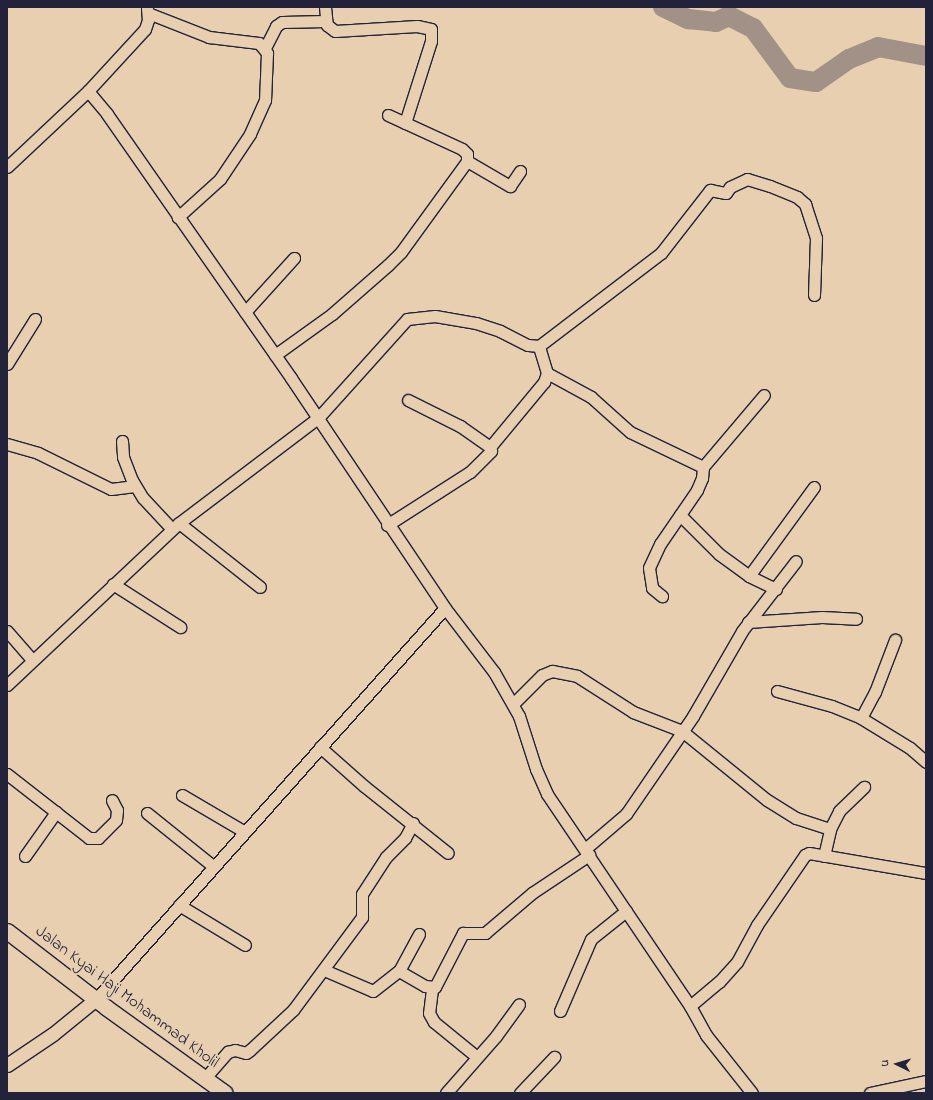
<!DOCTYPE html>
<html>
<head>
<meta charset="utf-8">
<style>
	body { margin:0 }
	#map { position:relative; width:933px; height:1100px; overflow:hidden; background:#e7cfb0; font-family:"Indie Flower",sans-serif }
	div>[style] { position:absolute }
	.river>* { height:20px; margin:-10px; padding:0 10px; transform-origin:10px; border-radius:10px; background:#a19186 }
	.roads { filter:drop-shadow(1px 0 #22223b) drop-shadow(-1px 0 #22223b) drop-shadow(0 1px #22223b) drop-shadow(0 -1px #22223b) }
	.minor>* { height:11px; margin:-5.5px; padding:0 5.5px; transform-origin:5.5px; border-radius:5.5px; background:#e7cfb0 }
	.tertiary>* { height:13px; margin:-6.5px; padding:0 6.5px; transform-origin:6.5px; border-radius:6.5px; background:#e7cfb0 }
	.secondary>* { height:15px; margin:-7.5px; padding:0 7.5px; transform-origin:7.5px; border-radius:7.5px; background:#e7cfb0 }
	span { translate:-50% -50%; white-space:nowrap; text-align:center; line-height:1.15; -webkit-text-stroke:4px #e7cfb0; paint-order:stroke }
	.street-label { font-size:17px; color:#22223b }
	.frame { position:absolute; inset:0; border:8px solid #22223b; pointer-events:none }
	.north { position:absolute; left:877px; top:1044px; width:40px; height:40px; -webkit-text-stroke:3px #e7cfb0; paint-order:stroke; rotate:275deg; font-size:11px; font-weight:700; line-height:16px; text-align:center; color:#22223b }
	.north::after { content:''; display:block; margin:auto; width:14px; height:18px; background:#22223b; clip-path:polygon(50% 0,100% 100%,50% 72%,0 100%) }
</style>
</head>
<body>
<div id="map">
	<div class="river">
		<div style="left:663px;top:7px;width:28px;rotate:26deg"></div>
		<div style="left:688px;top:19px;width:28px;rotate:6deg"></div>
		<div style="left:716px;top:22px;width:14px;rotate:-25deg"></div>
		<div style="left:729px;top:16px;width:27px;rotate:27deg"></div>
		<div style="left:753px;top:28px;width:62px;rotate:53.5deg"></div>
		<div style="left:790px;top:78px;width:26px;rotate:9deg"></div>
		<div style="left:816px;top:82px;width:40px;rotate:-34.9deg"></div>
		<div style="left:849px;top:59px;width:31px;rotate:-22deg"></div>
		<div style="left:878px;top:47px;width:49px;rotate:10.6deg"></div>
	</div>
	<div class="roads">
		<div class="minor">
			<div style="left:325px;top:7px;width:18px;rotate:84deg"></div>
			<div style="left:327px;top:25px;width:10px;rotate:37deg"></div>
			<div style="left:335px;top:31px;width:82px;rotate:-3.5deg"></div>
			<div style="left:417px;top:26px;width:14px;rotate:12deg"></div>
			<div style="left:431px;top:29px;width:12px;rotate:90deg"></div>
			<div style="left:431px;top:41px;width:86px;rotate:107.6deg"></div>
			<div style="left:148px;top:13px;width:66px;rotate:21.5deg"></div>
			<div style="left:209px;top:37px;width:50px;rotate:6.8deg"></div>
			<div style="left:259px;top:43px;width:13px;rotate:51deg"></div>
			<div style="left:267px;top:53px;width:47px;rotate:92.4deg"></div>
			<div style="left:265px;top:100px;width:37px;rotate:114deg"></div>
			<div style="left:250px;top:134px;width:54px;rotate:123.7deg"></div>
			<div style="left:220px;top:179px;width:57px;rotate:137.9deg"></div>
			<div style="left:265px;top:48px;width:25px;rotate:-63deg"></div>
			<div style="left:276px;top:26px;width:7px;rotate:-34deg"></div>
			<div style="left:282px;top:22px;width:44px;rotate:-1.3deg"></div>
			<div style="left:88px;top:91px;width:30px;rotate:50deg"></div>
			<div style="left:107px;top:114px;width:322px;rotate:55.1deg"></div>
			<div style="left:291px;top:378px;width:277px;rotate:56.2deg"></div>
			<div style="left:445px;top:608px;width:81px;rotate:52.6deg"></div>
			<div style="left:494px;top:672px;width:51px;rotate:60.4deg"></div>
			<div style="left:519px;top:716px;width:56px;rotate:72.2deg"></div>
			<div style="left:536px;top:769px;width:27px;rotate:66deg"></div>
			<div style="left:547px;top:794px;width:256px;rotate:56deg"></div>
			<div style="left:690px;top:1006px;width:33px;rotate:61deg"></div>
			<div style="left:706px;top:1035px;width:74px;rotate:51.6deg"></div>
			<div style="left:388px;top:115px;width:81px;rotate:24.7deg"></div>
			<div style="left:462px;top:149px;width:7px;rotate:45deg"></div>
			<div style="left:467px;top:154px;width:7px;rotate:90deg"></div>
			<div style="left:7px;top:167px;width:111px;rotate:-43.2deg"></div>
			<div style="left:88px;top:91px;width:84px;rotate:-47.4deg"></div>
			<div style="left:145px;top:29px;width:9px;rotate:-72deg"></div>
			<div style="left:148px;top:20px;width:12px;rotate:-95deg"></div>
			<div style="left:245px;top:312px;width:73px;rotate:-47.8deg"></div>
			<div style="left:275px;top:355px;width:70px;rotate:-35.7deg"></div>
			<div style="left:332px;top:314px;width:74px;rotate:-41.2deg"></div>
			<div style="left:388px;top:265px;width:18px;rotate:-45deg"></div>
			<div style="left:401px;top:252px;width:112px;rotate:-54deg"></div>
			<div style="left:467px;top:161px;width:50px;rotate:30.2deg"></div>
			<div style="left:510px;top:186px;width:18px;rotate:-56deg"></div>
			<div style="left:7px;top:364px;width:53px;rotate:-58.1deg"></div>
			<div style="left:547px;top:373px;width:50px;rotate:28.6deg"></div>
			<div style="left:591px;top:397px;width:52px;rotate:41.9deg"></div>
			<div style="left:630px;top:432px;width:81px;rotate:25.6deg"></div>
			<div style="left:703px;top:467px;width:11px;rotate:95deg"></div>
			<div style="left:702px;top:478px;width:13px;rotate:113deg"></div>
			<div style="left:697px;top:490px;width:65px;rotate:124.4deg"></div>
			<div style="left:660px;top:544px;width:26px;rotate:115deg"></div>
			<div style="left:649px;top:568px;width:20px;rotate:81deg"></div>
			<div style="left:652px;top:588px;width:13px;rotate:39deg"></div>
			<div style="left:122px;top:441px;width:16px;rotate:86deg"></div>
			<div style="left:123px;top:457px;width:25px;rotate:69deg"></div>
			<div style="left:132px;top:480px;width:21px;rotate:59deg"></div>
			<div style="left:143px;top:498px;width:42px;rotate:46.9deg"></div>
			<div style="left:7px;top:444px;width:32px;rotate:16deg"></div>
			<div style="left:38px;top:453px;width:81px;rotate:26.3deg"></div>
			<div style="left:111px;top:489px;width:24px;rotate:-7deg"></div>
			<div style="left:490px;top:447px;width:85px;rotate:-50.3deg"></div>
			<div style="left:544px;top:382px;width:9px;rotate:-72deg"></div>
			<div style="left:547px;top:373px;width:28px;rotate:-107deg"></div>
			<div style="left:703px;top:467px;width:94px;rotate:-49.7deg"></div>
			<div style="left:680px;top:515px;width:55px;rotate:45deg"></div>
			<div style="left:719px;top:554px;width:37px;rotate:36deg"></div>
			<div style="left:749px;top:576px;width:30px;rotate:26deg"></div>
			<div style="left:179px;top:523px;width:103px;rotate:38.3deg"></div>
			<div style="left:387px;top:525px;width:98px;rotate:-32.6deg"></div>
			<div style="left:470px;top:472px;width:30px;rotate:-45deg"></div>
			<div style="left:491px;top:451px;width:4px;rotate:-104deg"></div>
			<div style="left:490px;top:447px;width:37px;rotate:-145deg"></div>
			<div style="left:460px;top:426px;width:58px;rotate:-153.4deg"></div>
			<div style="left:749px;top:576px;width:110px;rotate:-53.9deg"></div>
			<div style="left:113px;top:584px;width:80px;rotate:32.7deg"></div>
			<div style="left:748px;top:622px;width:74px;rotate:-3.9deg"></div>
			<div style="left:822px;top:617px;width:34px;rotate:3deg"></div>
			<div style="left:7px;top:631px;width:38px;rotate:49deg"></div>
			<div style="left:7px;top:685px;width:236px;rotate:-43.3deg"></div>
			<div style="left:179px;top:523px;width:174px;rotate:-37.1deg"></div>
			<div style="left:318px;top:418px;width:133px;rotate:-48deg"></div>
			<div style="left:407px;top:319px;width:28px;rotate:-6deg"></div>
			<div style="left:435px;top:316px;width:42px;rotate:9.7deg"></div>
			<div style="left:476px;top:323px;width:25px;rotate:18deg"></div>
			<div style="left:500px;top:331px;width:31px;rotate:27deg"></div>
			<div style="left:528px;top:345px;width:11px;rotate:5deg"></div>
			<div style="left:539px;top:346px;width:153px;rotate:-37.3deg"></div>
			<div style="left:661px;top:253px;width:80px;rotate:-52.1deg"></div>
			<div style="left:710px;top:190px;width:16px;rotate:11deg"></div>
			<div style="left:726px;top:193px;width:7px;rotate:-56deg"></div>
			<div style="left:730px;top:187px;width:19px;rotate:-25deg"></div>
			<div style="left:747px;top:179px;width:24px;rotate:17deg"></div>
			<div style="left:770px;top:186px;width:29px;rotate:22deg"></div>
			<div style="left:797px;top:197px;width:11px;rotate:41deg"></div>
			<div style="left:805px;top:204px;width:36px;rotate:72deg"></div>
			<div style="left:816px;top:238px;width:57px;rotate:92deg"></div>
			<div style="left:777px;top:691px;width:57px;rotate:15.3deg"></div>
			<div style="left:832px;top:706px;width:31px;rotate:22deg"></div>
			<div style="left:861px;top:718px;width:57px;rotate:31.5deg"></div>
			<div style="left:910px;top:748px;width:21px;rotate:41deg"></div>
			<div style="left:513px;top:704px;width:41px;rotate:-45deg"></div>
			<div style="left:542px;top:675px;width:11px;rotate:-22deg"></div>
			<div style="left:552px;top:671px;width:25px;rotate:11deg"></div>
			<div style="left:577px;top:676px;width:67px;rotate:32.7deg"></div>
			<div style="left:633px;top:712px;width:53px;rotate:21.2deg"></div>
			<div style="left:682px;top:731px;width:109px;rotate:39.1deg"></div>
			<div style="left:767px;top:800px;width:34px;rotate:32deg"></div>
			<div style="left:796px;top:818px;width:36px;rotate:18deg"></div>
			<div style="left:830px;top:829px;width:20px;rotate:-63deg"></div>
			<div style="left:839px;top:811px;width:35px;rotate:-44deg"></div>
			<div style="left:861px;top:718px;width:30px;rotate:-62deg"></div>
			<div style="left:875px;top:692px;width:56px;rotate:-69deg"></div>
			<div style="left:320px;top:747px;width:59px;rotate:41.6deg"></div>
			<div style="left:364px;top:786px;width:107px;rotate:38.6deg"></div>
			<div style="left:7px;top:774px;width:104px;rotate:38deg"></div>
			<div style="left:89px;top:838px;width:9px"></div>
			<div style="left:98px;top:838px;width:25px;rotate:-45deg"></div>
			<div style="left:116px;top:820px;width:10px;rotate:-84deg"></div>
			<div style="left:117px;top:810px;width:11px;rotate:-117deg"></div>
			<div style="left:182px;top:795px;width:73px;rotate:30.4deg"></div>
			<div style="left:147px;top:813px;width:85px;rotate:38.8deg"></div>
			<div style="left:585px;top:849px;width:54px;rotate:-40.5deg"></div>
			<div style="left:626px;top:814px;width:119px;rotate:-55.6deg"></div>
			<div style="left:693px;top:716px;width:98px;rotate:-60deg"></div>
			<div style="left:742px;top:631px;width:88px;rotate:-52.4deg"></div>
			<div style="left:25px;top:856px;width:54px;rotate:-54.8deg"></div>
			<div style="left:824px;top:856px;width:28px;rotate:-77deg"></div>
			<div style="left:179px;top:905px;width:77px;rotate:31.2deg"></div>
			<div style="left:324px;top:970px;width:53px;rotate:23.2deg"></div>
			<div style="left:373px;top:991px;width:33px;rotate:-38deg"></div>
			<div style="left:399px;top:971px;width:42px;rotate:-61.6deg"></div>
			<div style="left:399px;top:971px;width:30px;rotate:30deg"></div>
			<div style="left:425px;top:986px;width:10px;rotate:6deg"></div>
			<div style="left:435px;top:987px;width:61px;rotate:-62.6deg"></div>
			<div style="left:463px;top:933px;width:22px"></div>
			<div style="left:485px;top:933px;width:62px;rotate:-40.4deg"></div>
			<div style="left:532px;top:893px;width:69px;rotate:-33.7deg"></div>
			<div style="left:432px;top:989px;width:24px;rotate:97deg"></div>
			<div style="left:429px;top:1013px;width:10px;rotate:61deg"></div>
			<div style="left:434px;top:1022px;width:55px;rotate:39.1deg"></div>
			<div style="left:96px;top:999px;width:524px;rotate:-48.25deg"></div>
			<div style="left:690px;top:1006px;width:38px;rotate:-40deg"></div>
			<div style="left:719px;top:982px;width:27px;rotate:-48deg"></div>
			<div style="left:737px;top:962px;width:42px;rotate:-61.6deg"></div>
			<div style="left:757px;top:925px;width:85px;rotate:-55.6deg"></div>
			<div style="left:805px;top:855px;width:4px;rotate:-27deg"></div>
			<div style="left:809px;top:853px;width:119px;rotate:9.7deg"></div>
			<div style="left:560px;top:1011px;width:78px;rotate:-66.7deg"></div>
			<div style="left:591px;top:939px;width:45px;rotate:-38.7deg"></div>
			<div style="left:205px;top:1078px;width:35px;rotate:-49deg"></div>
			<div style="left:228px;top:1052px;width:7px;rotate:-16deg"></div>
			<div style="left:235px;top:1050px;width:11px;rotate:15deg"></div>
			<div style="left:246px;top:1053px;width:5px;rotate:-37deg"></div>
			<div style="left:250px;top:1050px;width:59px;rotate:-42.9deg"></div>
			<div style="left:293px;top:1010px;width:116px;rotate:-53.4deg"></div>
			<div style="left:362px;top:917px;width:23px;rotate:-90deg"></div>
			<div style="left:362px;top:894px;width:44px;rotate:-57deg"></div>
			<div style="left:386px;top:857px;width:27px;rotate:-45deg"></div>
			<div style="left:405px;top:838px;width:17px;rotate:-62deg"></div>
			<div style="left:446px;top:1093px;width:76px;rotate:-48.7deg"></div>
			<div style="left:496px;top:1036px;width:39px;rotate:-54deg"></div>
			<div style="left:520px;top:1093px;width:50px;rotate:-46.6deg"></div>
			<div style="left:870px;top:1093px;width:57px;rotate:-12.1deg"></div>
		</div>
		<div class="tertiary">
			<div style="left:7px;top:1065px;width:55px;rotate:-34deg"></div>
			<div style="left:53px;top:1034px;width:55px;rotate:-39.1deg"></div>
		</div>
		<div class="secondary">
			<div style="left:7px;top:931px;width:126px;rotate:37.6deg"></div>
			<div style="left:107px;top:1008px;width:145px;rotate:35.8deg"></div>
		</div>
	</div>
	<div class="street-label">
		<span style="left:127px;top:997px;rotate:37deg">Jalan Kyai Haji Mohammad Kholil</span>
	</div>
	<div class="frame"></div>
	<div class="north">U</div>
</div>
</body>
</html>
